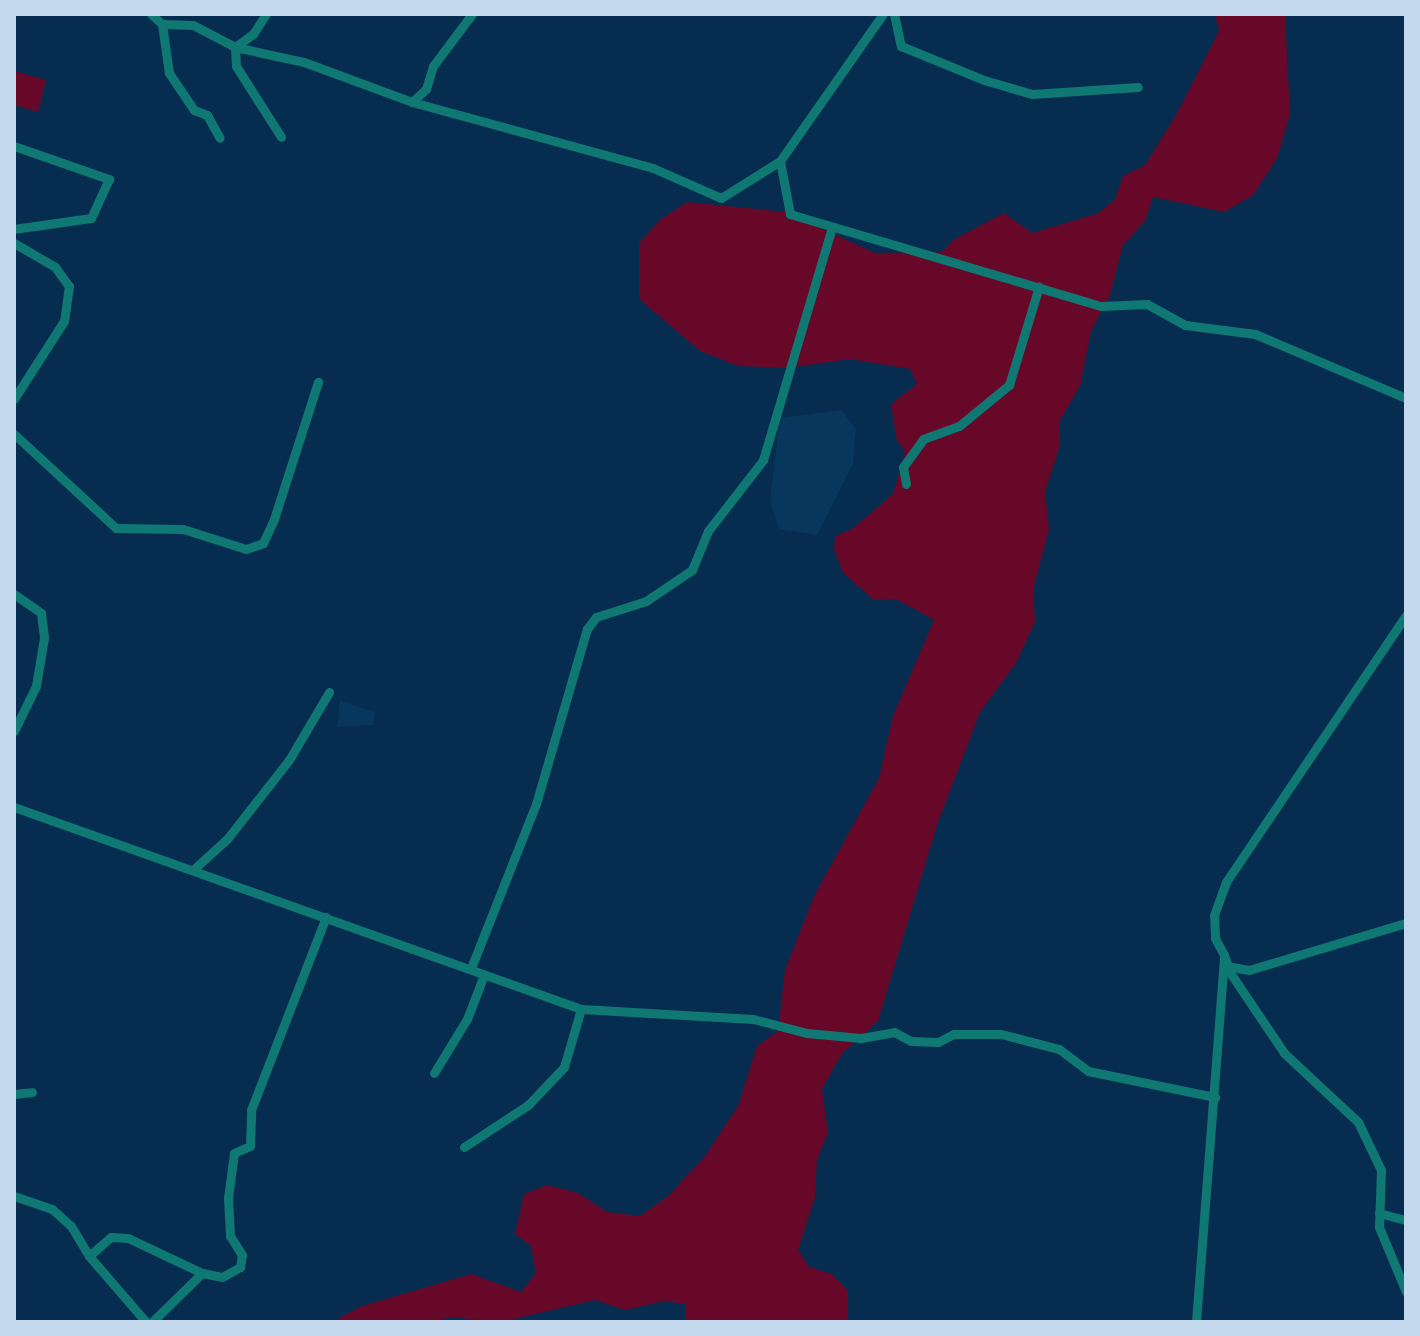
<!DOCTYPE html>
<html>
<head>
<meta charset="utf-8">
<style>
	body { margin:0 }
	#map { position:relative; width:1420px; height:1336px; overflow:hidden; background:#062d4f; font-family:"Libre Baskerville",serif }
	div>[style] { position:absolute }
	.built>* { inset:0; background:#08375e }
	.green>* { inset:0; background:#670828 }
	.street>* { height:9px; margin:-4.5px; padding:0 4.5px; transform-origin:4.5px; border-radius:4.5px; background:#107873 }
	span { translate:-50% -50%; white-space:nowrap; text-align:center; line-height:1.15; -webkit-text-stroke:8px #062d4f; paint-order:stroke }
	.frame { position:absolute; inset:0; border:16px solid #c4d9ee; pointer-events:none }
</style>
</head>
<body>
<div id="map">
	<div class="built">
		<div style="clip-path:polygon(841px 410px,856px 429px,853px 463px,817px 535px,779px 529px,770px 500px,780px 418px)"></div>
		<div style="clip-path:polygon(340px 701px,375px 712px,373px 725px,337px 727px)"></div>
	</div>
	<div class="green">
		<div style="clip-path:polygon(1215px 14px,1285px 14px,1290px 114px,1277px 158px,1253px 195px,1224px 212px,1153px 197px,1145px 221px,1123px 245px,1110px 295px,1091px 331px,1080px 386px,1060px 420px,1060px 445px,1045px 492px,1049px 529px,1033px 590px,1035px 622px,1016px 663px,980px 712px,937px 825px,878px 1021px,842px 1053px,822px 1089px,828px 1133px,817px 1159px,815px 1197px,798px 1250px,809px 1267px,832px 1274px,848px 1291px,848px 1322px,685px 1322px,686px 1304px,664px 1301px,625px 1310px,595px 1300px,500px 1322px,452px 1317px,428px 1322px,332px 1322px,362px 1306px,471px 1274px,521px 1292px,536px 1273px,531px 1246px,515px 1234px,524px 1194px,547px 1185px,578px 1193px,607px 1212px,640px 1216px,668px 1196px,705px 1156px,738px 1106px,757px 1046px,778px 1031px,785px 970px,814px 896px,879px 778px,893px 716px,934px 620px,896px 599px,874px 600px,843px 573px,834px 549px,835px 536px,852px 529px,893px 494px,905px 452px,896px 438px,891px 404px,917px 384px,910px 369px,850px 359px,787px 368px,738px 366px,700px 351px,639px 299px,639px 243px,661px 219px,687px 202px,786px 212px,875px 253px,942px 252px,953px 240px,1004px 213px,1032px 233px,1099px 213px,1115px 199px,1123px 176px,1145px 165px,1176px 115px,1219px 31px)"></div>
		<div style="clip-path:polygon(14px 71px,46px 80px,38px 112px,14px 105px)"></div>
	</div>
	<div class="street">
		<div style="left:151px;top:14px;width:15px;rotate:42deg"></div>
		<div style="left:162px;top:24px;width:31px;rotate:2deg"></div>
		<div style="left:193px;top:25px;width:47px;rotate:27.6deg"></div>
		<div style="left:235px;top:47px;width:71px;rotate:12.3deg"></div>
		<div style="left:304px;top:62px;width:115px;rotate:20.3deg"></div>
		<div style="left:412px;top:102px;width:250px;rotate:15.3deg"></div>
		<div style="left:653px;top:168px;width:74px;rotate:23.8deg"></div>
		<div style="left:721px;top:198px;width:70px;rotate:-32.1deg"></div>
		<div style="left:780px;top:161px;width:54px;rotate:79.3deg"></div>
		<div style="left:790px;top:214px;width:324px;rotate:16.5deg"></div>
		<div style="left:1101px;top:306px;width:46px;rotate:-2.5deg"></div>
		<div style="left:1147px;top:304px;width:43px;rotate:28.9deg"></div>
		<div style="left:1185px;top:325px;width:71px;rotate:7.3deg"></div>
		<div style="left:1255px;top:334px;width:164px;rotate:23deg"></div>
		<div style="left:266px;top:14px;width:24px;rotate:123deg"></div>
		<div style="left:253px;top:34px;width:22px;rotate:144deg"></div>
		<div style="left:235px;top:47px;width:19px;rotate:87deg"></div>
		<div style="left:236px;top:66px;width:84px;rotate:57.6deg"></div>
		<div style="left:894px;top:14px;width:33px;rotate:78deg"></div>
		<div style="left:901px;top:46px;width:90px;rotate:22.3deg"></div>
		<div style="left:984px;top:80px;width:50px;rotate:16.3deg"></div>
		<div style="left:1032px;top:94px;width:106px;rotate:-3.8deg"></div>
		<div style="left:162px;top:24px;width:49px;rotate:81.9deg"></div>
		<div style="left:169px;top:73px;width:45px;rotate:56deg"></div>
		<div style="left:194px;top:110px;width:14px;rotate:21deg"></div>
		<div style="left:207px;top:115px;width:26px;rotate:61deg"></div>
		<div style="left:412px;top:102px;width:19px;rotate:-43deg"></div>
		<div style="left:426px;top:89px;width:24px;rotate:-73deg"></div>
		<div style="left:433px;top:66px;width:65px;rotate:-53.1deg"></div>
		<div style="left:14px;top:146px;width:101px;rotate:19.2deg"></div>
		<div style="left:109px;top:179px;width:43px;rotate:114.8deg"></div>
		<div style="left:91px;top:218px;width:78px;rotate:171.9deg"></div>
		<div style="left:780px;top:161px;width:179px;rotate:-55deg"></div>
		<div style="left:14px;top:243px;width:48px;rotate:30.3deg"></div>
		<div style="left:55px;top:267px;width:24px;rotate:54deg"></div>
		<div style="left:69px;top:286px;width:35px;rotate:98deg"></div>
		<div style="left:64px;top:321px;width:93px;rotate:122.7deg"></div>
		<div style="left:14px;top:434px;width:139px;rotate:42.7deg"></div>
		<div style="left:116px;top:528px;width:67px;rotate:0.9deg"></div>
		<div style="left:183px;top:529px;width:66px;rotate:17.6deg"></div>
		<div style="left:246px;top:549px;width:18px;rotate:-19deg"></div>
		<div style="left:263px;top:543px;width:26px;rotate:-65deg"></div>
		<div style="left:274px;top:519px;width:144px;rotate:-72.2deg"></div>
		<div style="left:906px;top:484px;width:17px;rotate:-100deg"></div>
		<div style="left:903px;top:467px;width:34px;rotate:-54deg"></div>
		<div style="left:923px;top:439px;width:38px;rotate:-20deg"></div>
		<div style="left:959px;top:426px;width:65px;rotate:-39.4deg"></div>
		<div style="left:1009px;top:385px;width:103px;rotate:-73.1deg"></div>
		<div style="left:14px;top:594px;width:33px;rotate:35deg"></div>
		<div style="left:41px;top:613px;width:25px;rotate:83deg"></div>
		<div style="left:44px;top:638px;width:49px;rotate:99.5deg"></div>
		<div style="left:36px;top:686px;width:50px;rotate:116.1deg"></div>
		<div style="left:14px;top:807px;width:602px;rotate:19.61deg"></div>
		<div style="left:581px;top:1009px;width:172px;rotate:3.3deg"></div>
		<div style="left:753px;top:1019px;width:56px;rotate:14.5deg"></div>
		<div style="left:807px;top:1033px;width:54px;rotate:5.3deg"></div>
		<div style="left:861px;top:1038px;width:34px;rotate:-10deg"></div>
		<div style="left:894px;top:1032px;width:19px;rotate:28deg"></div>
		<div style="left:911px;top:1041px;width:27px;rotate:2deg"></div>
		<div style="left:938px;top:1042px;width:18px;rotate:-27deg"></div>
		<div style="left:954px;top:1034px;width:47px"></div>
		<div style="left:1001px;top:1034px;width:60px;rotate:14.5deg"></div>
		<div style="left:1059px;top:1049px;width:36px;rotate:37deg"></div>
		<div style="left:1088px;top:1071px;width:130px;rotate:11.6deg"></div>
		<div style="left:195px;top:868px;width:43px;rotate:-42.2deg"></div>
		<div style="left:227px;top:839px;width:100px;rotate:-51.9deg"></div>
		<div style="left:289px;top:760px;width:79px;rotate:-59.5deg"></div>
		<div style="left:1224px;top:955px;width:20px;rotate:70deg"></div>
		<div style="left:1231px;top:974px;width:95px;rotate:56.1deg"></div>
		<div style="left:1284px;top:1053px;width:101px;rotate:43deg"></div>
		<div style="left:1358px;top:1122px;width:53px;rotate:64.4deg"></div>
		<div style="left:1381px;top:1170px;width:57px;rotate:92deg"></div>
		<div style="left:1379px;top:1227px;width:70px;rotate:67.4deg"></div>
		<div style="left:1232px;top:967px;width:17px;rotate:10deg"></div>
		<div style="left:1249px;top:970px;width:164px;rotate:-16.7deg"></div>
		<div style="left:471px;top:968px;width:176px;rotate:-68.4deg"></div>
		<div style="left:536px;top:804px;width:182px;rotate:-73.8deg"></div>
		<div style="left:587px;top:629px;width:15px;rotate:-53deg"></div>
		<div style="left:596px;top:617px;width:52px;rotate:-17.7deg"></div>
		<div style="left:646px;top:601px;width:55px;rotate:-34deg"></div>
		<div style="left:692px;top:570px;width:42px;rotate:-67.7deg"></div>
		<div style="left:708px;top:531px;width:90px;rotate:-52.2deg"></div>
		<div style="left:763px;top:460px;width:243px;rotate:-73.5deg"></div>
		<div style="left:434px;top:1073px;width:63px;rotate:-58.6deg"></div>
		<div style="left:467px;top:1019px;width:47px;rotate:-68.9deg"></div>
		<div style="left:14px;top:1094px;width:18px;rotate:-6deg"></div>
		<div style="left:464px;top:1147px;width:77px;rotate:-33.3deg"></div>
		<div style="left:528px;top:1105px;width:52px;rotate:-46.5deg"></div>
		<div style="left:564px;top:1067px;width:60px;rotate:-73.7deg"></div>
		<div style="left:14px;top:1196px;width:40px;rotate:18.9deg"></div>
		<div style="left:52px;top:1209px;width:25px;rotate:42deg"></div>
		<div style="left:71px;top:1226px;width:35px;rotate:59deg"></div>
		<div style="left:89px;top:1256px;width:87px;rotate:49.2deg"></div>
		<div style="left:1379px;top:1213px;width:28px;rotate:15deg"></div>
		<div style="left:89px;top:1256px;width:29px;rotate:-41deg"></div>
		<div style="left:111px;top:1237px;width:17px;rotate:3deg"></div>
		<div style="left:128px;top:1238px;width:82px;rotate:25.3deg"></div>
		<div style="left:202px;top:1273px;width:20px;rotate:11deg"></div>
		<div style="left:222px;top:1277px;width:21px;rotate:-29deg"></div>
		<div style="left:240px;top:1267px;width:12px;rotate:-81deg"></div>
		<div style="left:242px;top:1255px;width:22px;rotate:-122deg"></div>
		<div style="left:230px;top:1236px;width:38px;rotate:-93deg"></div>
		<div style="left:228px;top:1198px;width:45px;rotate:-82.4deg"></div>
		<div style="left:234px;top:1153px;width:17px;rotate:-24deg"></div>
		<div style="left:250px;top:1146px;width:36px;rotate:-88deg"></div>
		<div style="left:251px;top:1110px;width:207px;rotate:-68.8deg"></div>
		<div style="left:152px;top:1322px;width:70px;rotate:-44.4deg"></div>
		<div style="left:1196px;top:1322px;width:368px;rotate:-85.6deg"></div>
		<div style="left:1224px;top:955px;width:19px;rotate:-118deg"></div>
		<div style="left:1215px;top:938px;width:23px;rotate:-92deg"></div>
		<div style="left:1214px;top:915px;width:35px;rotate:-70deg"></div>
		<div style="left:1226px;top:882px;width:322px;rotate:-56deg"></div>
	</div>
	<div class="frame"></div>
</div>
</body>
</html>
